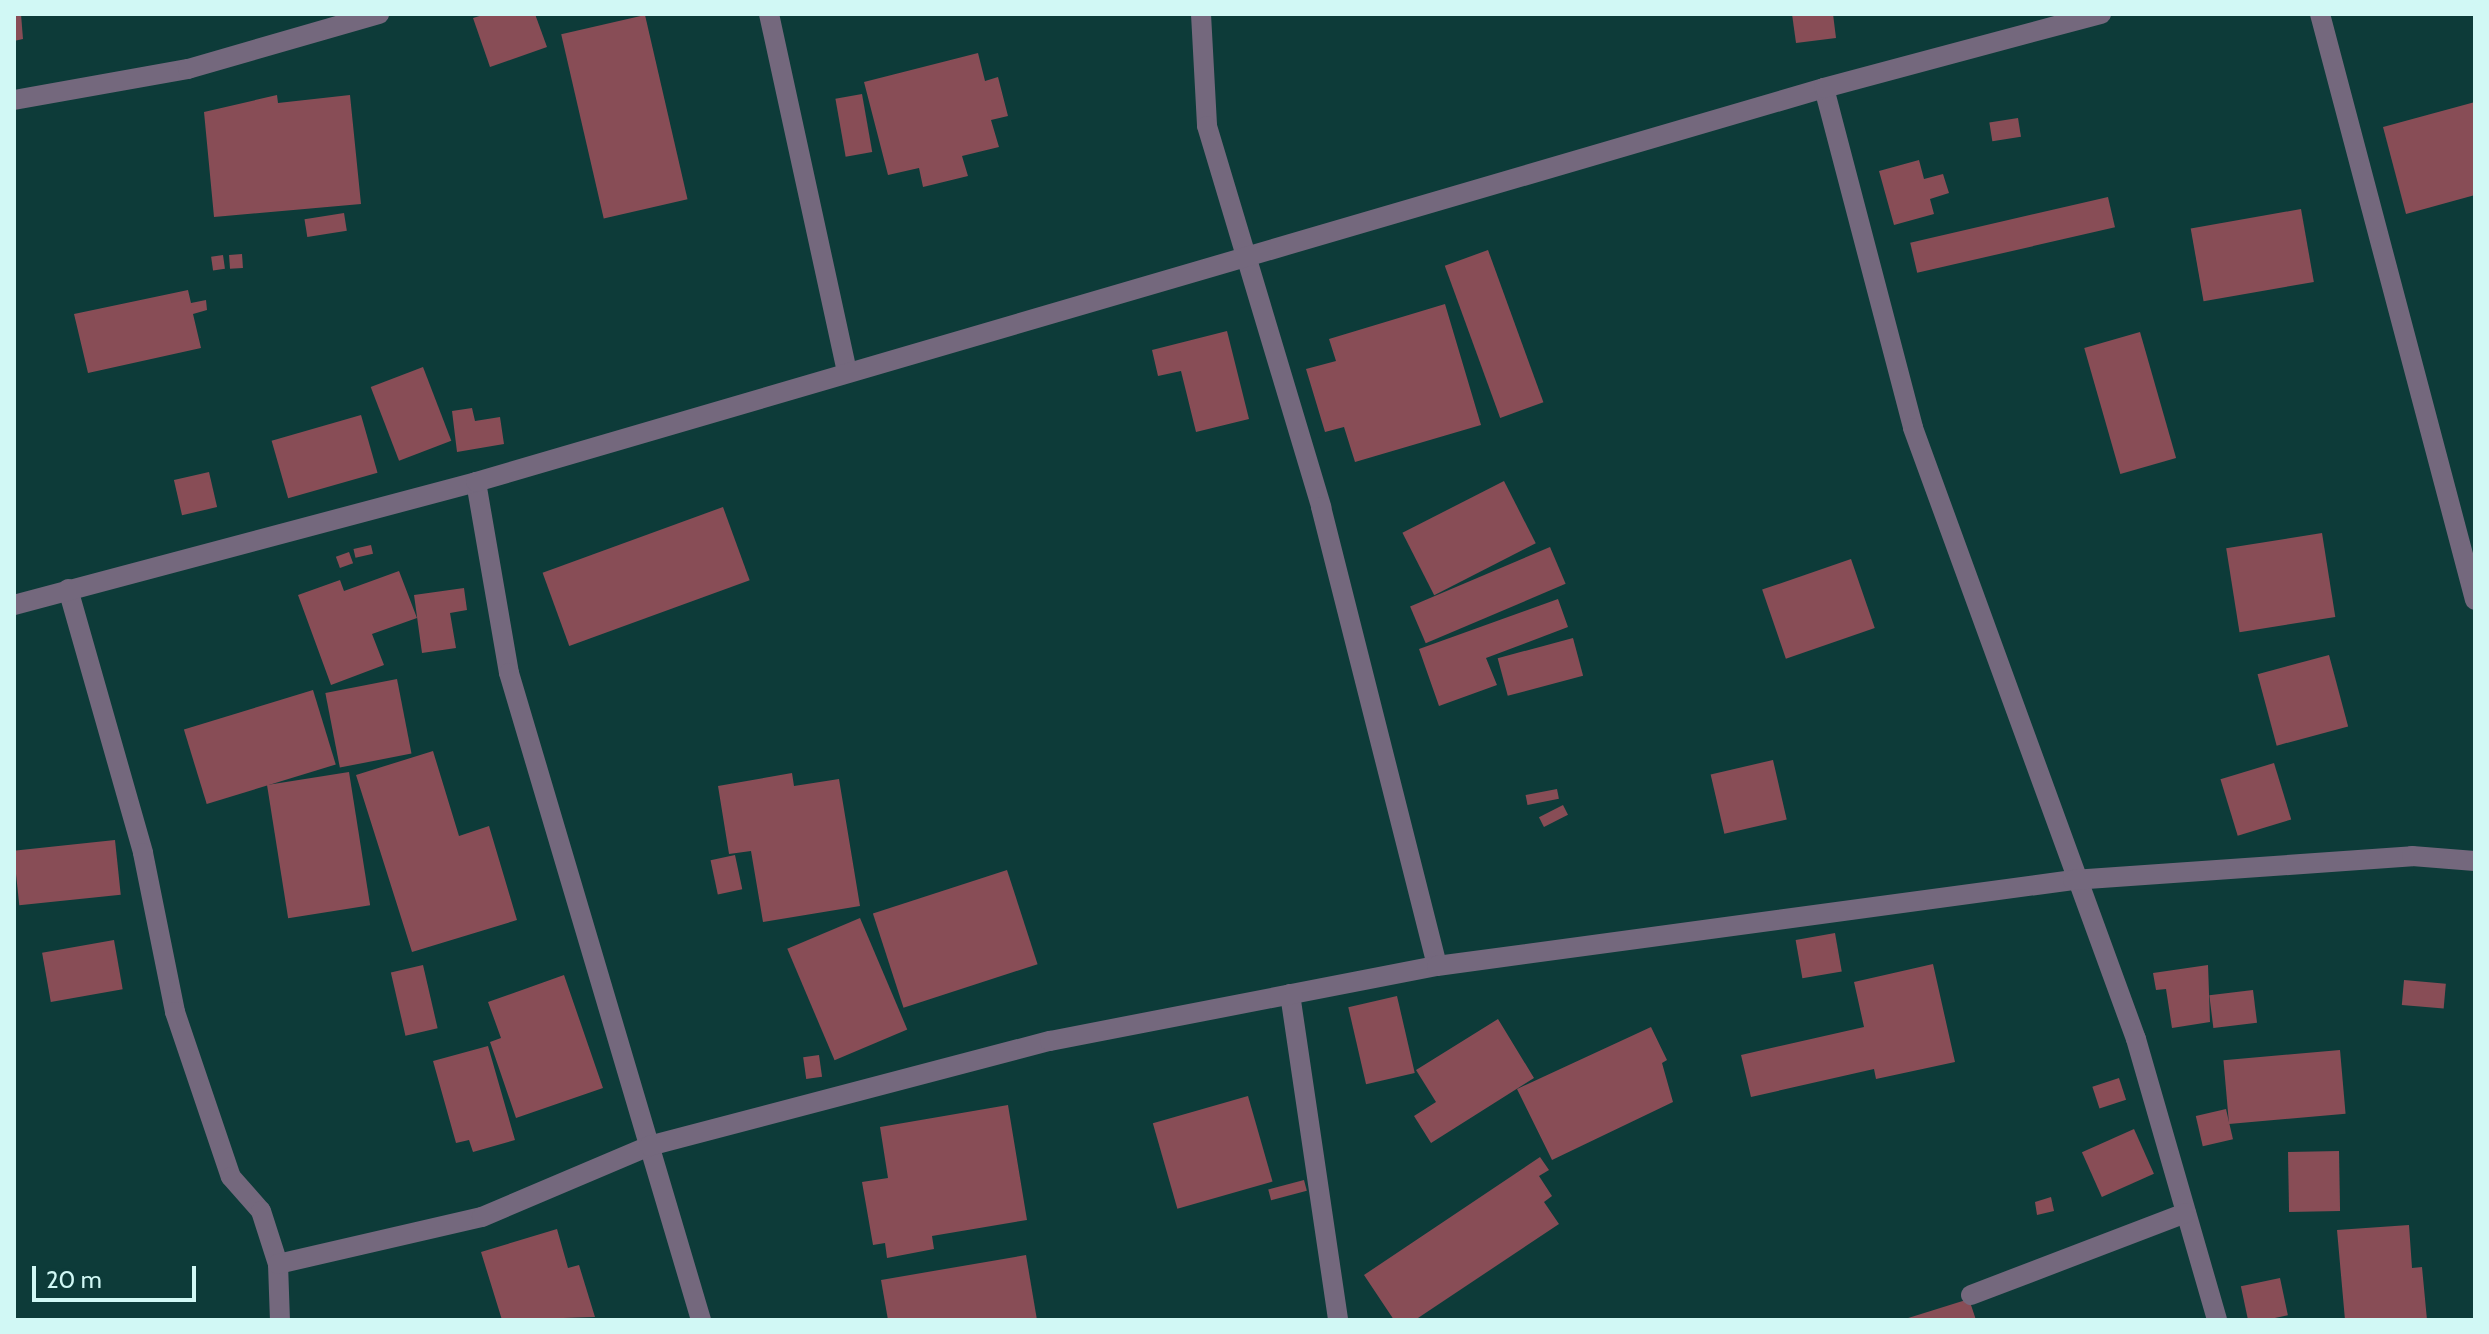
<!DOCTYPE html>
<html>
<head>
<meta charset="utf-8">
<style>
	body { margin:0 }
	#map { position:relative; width:2489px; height:1334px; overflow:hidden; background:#0d3b39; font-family:Cabin,sans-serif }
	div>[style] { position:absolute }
	.building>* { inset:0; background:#884d56; transform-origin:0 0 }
	.minor>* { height:20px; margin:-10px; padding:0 10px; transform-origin:10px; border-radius:10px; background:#74687d }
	span { translate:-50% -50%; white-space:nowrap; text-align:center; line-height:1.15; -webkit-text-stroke:7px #0d3b39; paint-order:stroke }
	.frame { position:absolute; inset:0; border:16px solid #d1f8f5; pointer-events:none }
	.scale { position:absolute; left:32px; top:1266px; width:164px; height:36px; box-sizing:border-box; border:4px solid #d1f8f5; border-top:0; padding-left:10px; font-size:24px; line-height:28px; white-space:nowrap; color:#d1f8f5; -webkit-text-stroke:6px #0d3b39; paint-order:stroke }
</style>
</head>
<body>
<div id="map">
	<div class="building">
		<div style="clip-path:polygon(14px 14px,21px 14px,23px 39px,14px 41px)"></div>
		<div style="clip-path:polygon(486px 14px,535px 14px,547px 47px,490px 67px,473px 18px)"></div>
		<div style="clip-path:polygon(1792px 14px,1833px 14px,1836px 38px,1796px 43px)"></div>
		<div style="left:645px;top:15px;width:189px;height:86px;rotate:77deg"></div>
		<div style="clip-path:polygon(978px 53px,985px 81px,998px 77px,1008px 116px,991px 120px,999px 147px,962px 156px,968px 176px,923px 187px,919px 168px,888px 175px,864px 82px)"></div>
		<div style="left:862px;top:94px;width:59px;height:27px;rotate:80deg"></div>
		<div style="clip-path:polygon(277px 95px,278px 103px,350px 95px,361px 204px,214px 217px,204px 112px)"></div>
		<div style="clip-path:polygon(2475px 102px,2475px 195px,2406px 214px,2383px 127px)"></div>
		<div style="left:2018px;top:118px;width:19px;height:29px;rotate:81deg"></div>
		<div style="clip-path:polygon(1919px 160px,1924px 179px,1943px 174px,1949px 193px,1930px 199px,1934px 214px,1894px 225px,1879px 171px)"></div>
		<div style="left:2108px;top:197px;width:31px;height:203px;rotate:77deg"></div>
		<div style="left:2301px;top:209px;width:74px;height:112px;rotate:80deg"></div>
		<div style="left:344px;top:213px;width:18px;height:40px;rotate:81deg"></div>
		<div style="left:1488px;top:250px;width:162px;height:46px;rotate:70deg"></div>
		<div style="left:242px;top:254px;width:14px;height:13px;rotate:86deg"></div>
		<div style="left:223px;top:255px;width:14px;height:12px;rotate:82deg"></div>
		<div style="clip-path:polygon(188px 290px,191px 303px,206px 300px,207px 310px,193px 314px,201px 348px,88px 373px,74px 314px)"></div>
		<div style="clip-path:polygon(1445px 304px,1481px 425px,1355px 462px,1344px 427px,1325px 432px,1306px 369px,1336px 361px,1329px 339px)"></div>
		<div style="clip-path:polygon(1227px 331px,1249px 419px,1196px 432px,1181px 371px,1158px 376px,1152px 350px)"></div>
		<div style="left:2140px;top:332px;width:131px;height:58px;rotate:74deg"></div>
		<div style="left:423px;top:367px;width:79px;height:56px;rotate:69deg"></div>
		<div style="clip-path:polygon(472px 408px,475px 421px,500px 417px,504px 444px,457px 452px,452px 411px)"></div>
		<div style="left:361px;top:415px;width:60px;height:93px;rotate:74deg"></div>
		<div style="left:209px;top:472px;width:36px;height:36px;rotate:77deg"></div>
		<div style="left:1504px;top:481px;width:70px;height:114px;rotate:63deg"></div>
		<div style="left:723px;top:507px;width:78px;height:192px;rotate:70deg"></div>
		<div style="left:2322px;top:533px;width:85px;height:97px;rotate:81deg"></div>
		<div style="left:371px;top:545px;width:9px;height:18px;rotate:77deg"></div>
		<div style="left:1550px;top:547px;width:40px;height:152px;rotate:67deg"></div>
		<div style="left:349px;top:552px;width:12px;height:14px;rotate:70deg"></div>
		<div style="left:1851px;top:559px;width:73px;height:94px;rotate:71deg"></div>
		<div style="clip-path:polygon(399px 571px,417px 618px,372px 634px,384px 665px,331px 685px,298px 595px,340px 580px,344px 591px)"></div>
		<div style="clip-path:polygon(464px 588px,467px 610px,450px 613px,456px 648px,422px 653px,414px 595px)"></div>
		<div style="clip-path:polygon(1558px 599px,1568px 627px,1486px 658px,1497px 685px,1439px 706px,1419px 649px)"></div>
		<div style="left:1573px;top:638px;width:39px;height:78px;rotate:75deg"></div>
		<div style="left:2329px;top:655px;width:74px;height:74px;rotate:75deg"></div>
		<div style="left:397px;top:679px;width:76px;height:73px;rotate:79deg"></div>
		<div style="left:313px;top:690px;width:78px;height:135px;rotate:73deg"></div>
		<div style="clip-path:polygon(433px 751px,459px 836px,489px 826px,517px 920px,412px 952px,356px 775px)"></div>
		<div style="left:1773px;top:760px;width:61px;height:64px;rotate:77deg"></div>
		<div style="left:2274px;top:763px;width:59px;height:56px;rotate:73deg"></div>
		<div style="left:349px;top:772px;width:135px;height:83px;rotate:81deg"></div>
		<div style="clip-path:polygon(792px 773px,794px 786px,839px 779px,860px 906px,763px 922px,751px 851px,729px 854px,718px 786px)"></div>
		<div style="left:1557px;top:789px;width:10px;height:32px;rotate:79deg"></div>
		<div style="left:1563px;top:805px;width:11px;height:27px;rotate:63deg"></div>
		<div style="left:115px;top:840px;width:55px;height:102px;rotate:84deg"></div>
		<div style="left:735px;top:855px;width:35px;height:25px;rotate:78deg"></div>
		<div style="left:1007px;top:870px;width:99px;height:141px;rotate:72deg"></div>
		<div style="left:860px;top:918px;width:121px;height:79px;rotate:67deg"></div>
		<div style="left:1835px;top:933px;width:39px;height:40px;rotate:80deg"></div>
		<div style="left:114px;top:940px;width:50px;height:73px;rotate:80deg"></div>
		<div style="clip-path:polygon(1933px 964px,1955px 1062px,1876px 1079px,1874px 1069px,1751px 1097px,1741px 1055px,1864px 1027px,1854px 982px)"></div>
		<div style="left:423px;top:965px;width:65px;height:33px;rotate:77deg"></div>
		<div style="clip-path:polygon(2208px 965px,2210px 1022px,2172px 1028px,2166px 989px,2156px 990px,2153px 973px)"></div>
		<div style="clip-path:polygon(564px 975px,603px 1088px,516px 1118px,490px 1042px,501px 1038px,488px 1002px)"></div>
		<div style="left:2404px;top:980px;width:42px;height:25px;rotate:5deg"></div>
		<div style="left:2253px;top:990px;width:33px;height:44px;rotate:83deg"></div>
		<div style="left:1397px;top:996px;width:79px;height:50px;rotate:77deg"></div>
		<div style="clip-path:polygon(1498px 1019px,1534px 1078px,1431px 1143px,1414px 1116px,1436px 1102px,1416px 1070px)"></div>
		<div style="clip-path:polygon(1651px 1027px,1667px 1060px,1662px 1063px,1673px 1102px,1552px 1160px,1517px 1089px)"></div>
		<div style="clip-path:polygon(488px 1046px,515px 1140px,473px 1152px,469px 1140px,456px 1143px,433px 1061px)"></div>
		<div style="left:2340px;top:1050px;width:64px;height:117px;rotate:85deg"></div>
		<div style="left:819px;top:1055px;width:22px;height:16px;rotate:82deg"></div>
		<div style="left:2119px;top:1078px;width:23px;height:28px;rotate:72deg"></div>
		<div style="left:1248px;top:1096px;width:89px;height:99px;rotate:74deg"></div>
		<div style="clip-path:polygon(1008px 1105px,1027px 1220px,932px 1236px,934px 1249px,887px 1258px,885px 1243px,873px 1245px,862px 1182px,888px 1178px,880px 1127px)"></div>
		<div style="left:2226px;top:1109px;width:31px;height:31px;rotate:77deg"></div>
		<div style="left:2134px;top:1129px;width:49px;height:57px;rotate:66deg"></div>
		<div style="left:2339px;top:1151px;width:60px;height:51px;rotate:89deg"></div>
		<div style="clip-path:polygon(1540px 1157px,1549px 1170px,1539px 1176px,1552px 1196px,1544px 1202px,1559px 1224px,1415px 1320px,1394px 1320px,1364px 1275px)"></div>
		<div style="left:1304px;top:1180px;width:11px;height:37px;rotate:75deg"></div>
		<div style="clip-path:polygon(2051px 1197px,2054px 1211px,2037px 1215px,2035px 1202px)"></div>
		<div style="clip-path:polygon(2409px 1225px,2412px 1268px,2422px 1267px,2427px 1320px,2345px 1320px,2337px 1230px)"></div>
		<div style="clip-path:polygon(557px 1229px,568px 1268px,579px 1265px,595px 1317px,502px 1320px,481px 1252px)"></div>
		<div style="clip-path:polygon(1026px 1255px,1037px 1320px,888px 1320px,881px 1280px)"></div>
		<div style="left:2280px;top:1278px;width:38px;height:40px;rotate:78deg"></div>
		<div style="clip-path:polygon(1969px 1299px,1976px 1320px,1905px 1320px,1905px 1319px)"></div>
	</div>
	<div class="minor">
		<div style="left:769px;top:14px;width:366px;rotate:77.7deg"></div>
		<div style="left:1201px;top:14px;width:112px;rotate:86.9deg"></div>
		<div style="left:1207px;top:126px;width:398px;rotate:73.3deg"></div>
		<div style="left:1321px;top:507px;width:473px;rotate:75.8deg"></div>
		<div style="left:2320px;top:14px;width:606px;rotate:75.18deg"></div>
		<div style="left:1824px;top:88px;width:351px;rotate:75.3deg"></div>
		<div style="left:1913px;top:428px;width:650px;rotate:69.95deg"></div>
		<div style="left:2136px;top:1039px;width:292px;rotate:73.9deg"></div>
		<div style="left:14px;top:100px;width:177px;rotate:-10.1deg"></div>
		<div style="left:188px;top:69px;width:199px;rotate:-16.1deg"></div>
		<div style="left:476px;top:482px;width:194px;rotate:80.2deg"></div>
		<div style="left:509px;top:673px;width:675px;rotate:73.47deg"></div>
		<div style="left:68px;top:589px;width:274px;rotate:74.1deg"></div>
		<div style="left:143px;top:853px;width:162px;rotate:78.6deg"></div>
		<div style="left:175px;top:1012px;width:174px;rotate:71.3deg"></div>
		<div style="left:231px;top:1177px;width:45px;rotate:48.6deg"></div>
		<div style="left:261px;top:1211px;width:56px;rotate:72.2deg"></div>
		<div style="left:278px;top:1264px;width:56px;rotate:88deg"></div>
		<div style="left:14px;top:605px;width:478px;rotate:-14.9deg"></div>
		<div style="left:476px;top:482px;width:1404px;rotate:-16.29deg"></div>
		<div style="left:1824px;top:88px;width:287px;rotate:-15deg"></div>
		<div style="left:1290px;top:994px;width:330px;rotate:81.6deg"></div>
		<div style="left:278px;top:1264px;width:209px;rotate:-13deg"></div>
		<div style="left:482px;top:1217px;width:181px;rotate:-23deg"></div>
		<div style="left:649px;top:1146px;width:415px;rotate:-14.7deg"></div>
		<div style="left:1050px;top:1041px;width:394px;rotate:-11deg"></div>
		<div style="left:1437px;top:966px;width:642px;rotate:-7.7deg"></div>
		<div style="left:2073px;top:880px;width:340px;rotate:-4deg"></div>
		<div style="left:2412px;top:856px;width:63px;rotate:4.5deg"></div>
		<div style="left:1971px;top:1295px;width:230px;rotate:-20.9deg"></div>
	</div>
	<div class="frame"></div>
	<div class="scale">20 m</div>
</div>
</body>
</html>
